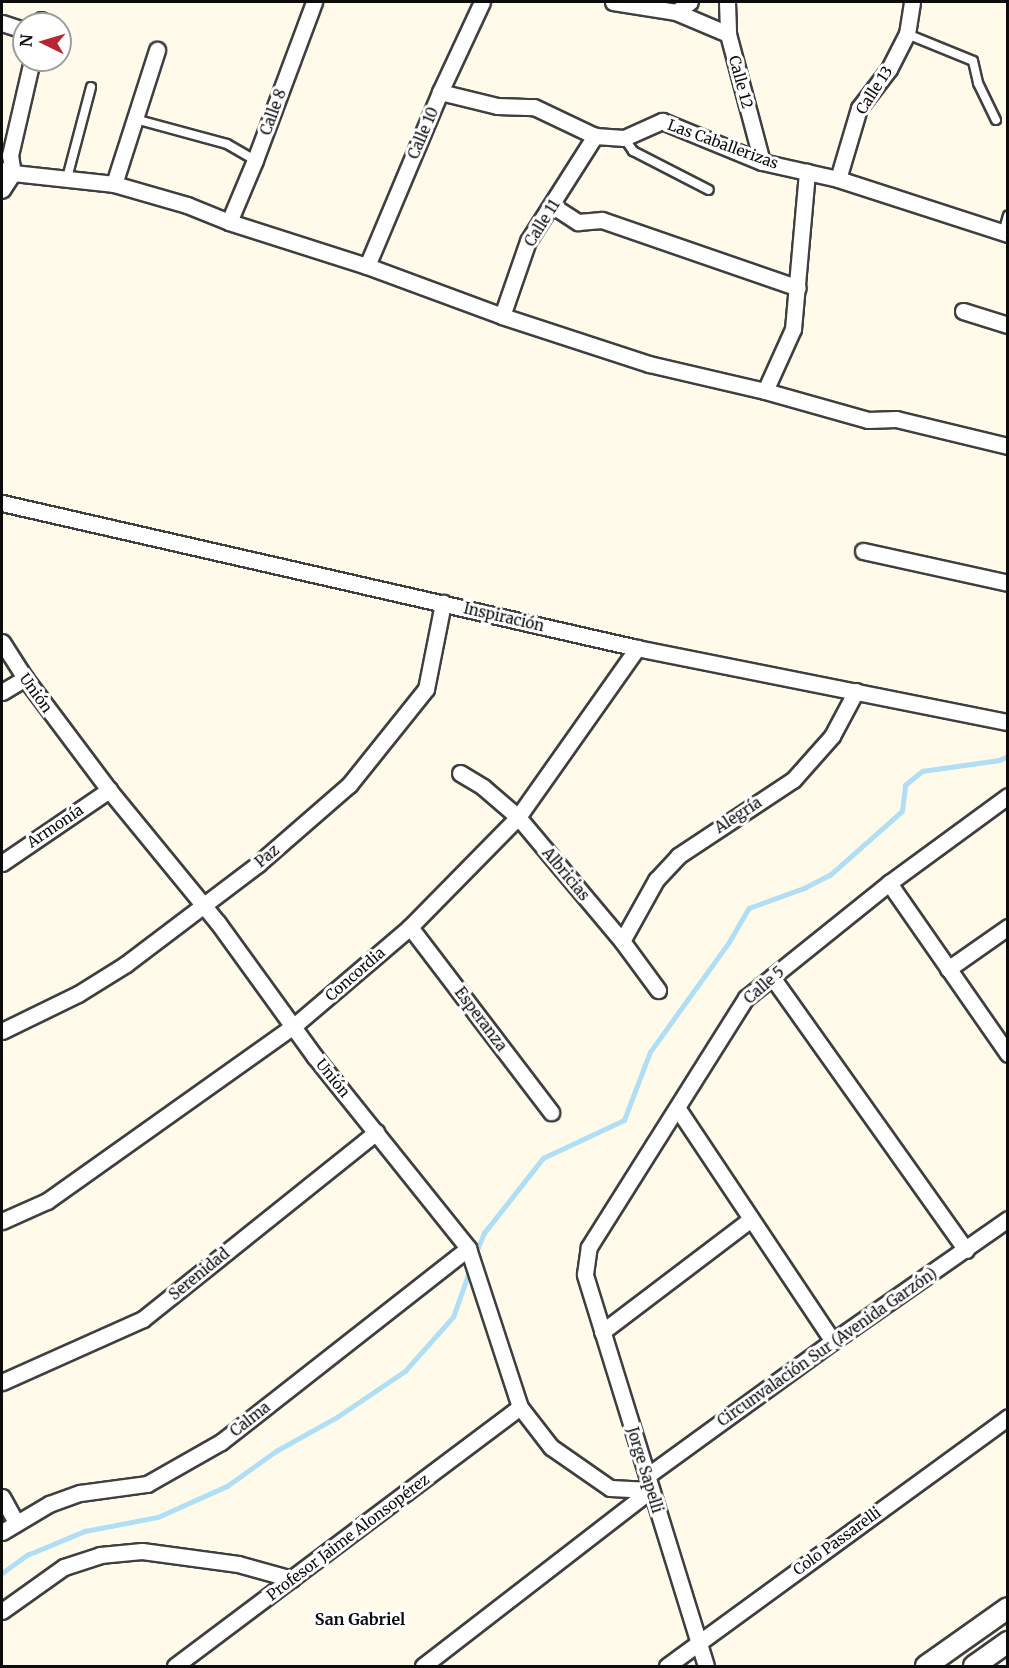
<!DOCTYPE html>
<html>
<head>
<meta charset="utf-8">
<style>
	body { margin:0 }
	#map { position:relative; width:1009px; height:1668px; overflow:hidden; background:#fffaea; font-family:Merriweather,serif }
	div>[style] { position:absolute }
	.stream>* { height:4.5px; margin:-2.25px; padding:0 2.25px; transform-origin:2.25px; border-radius:2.25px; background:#b0def5 }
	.roads { filter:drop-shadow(2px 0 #3f3f3f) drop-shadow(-2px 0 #3f3f3f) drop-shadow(0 2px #3f3f3f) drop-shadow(0 -2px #3f3f3f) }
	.service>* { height:8px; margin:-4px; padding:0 4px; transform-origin:4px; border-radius:4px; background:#fff }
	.minor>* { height:15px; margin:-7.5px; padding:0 7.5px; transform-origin:7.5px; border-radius:7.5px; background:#fff }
	.tertiary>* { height:20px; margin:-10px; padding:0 10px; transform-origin:10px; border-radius:10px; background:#fff }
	span { translate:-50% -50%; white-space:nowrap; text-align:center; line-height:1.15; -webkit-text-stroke:6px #fff; paint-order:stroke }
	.street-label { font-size:15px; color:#0c0c0c }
	.neighbourhood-label { font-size:16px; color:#0c0c0c; font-weight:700 }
	.frame { position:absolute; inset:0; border:3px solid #0c0c0c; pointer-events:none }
	.north { position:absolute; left:12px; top:12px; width:60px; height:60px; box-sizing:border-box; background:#fff; border:2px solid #9e9e9e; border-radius:50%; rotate:275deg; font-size:16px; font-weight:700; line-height:24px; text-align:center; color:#0c0c0c }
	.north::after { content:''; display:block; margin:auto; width:21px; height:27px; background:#b92633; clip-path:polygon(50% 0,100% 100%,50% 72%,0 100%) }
</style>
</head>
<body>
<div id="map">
	<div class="stream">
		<div style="left:475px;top:1255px;width:24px;rotate:-68deg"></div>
		<div style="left:484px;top:1233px;width:95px;rotate:-51.8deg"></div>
		<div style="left:543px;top:1158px;width:89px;rotate:-25.1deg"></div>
		<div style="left:624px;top:1120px;width:73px;rotate:-69.1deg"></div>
		<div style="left:650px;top:1052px;width:135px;rotate:-54.3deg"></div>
		<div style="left:729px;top:942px;width:39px;rotate:-60deg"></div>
		<div style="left:749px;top:908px;width:59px;rotate:-20deg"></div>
		<div style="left:804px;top:888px;width:29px;rotate:-27deg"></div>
		<div style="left:830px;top:875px;width:96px;rotate:-41.6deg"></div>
		<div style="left:902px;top:811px;width:26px;rotate:-83deg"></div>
		<div style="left:905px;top:785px;width:22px;rotate:-39deg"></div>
		<div style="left:922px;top:771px;width:78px;rotate:-8.1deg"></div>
		<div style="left:999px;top:760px;width:10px;rotate:-24deg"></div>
		<div style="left:2px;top:1573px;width:31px;rotate:-36deg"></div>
		<div style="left:27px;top:1555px;width:63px;rotate:-22.5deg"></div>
		<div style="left:85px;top:1531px;width:74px;rotate:-10.9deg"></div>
		<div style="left:158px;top:1517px;width:76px;rotate:-24.2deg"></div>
		<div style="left:227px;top:1486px;width:60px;rotate:-35.5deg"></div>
		<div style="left:276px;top:1451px;width:70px;rotate:-29.1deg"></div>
		<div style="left:337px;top:1417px;width:82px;rotate:-34.1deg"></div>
		<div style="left:405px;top:1371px;width:72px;rotate:-48.4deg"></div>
		<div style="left:453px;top:1317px;width:51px;rotate:-70.5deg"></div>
	</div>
	<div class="roads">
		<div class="service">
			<div style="left:907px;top:34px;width:71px;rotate:22.2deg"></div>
			<div style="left:973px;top:61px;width:23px;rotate:77deg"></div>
			<div style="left:978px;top:83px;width:41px;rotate:64.1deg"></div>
			<div style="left:135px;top:119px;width:95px;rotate:15.2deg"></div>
			<div style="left:227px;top:144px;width:32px;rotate:30deg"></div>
			<div style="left:624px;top:138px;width:16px;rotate:55deg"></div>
			<div style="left:633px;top:151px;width:85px;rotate:27.2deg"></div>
			<div style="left:67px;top:178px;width:94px;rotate:-75.2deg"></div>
			<div style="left:1003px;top:233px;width:18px;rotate:-74deg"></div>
		</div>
		<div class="minor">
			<div style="left:613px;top:2px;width:64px;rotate:9deg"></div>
			<div style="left:676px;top:12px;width:17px;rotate:-36deg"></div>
			<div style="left:727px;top:2px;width:32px;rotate:88deg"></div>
			<div style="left:728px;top:34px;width:132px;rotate:75.1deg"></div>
			<div style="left:676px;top:12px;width:56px;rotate:22.9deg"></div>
			<div style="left:2px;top:23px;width:23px;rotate:18deg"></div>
			<div style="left:40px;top:24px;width:4px;rotate:-76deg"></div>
			<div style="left:32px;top:60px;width:98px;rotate:103deg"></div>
			<div style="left:10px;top:155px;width:18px;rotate:81deg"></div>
			<div style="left:13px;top:173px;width:102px;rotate:6.2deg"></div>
			<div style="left:114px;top:184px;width:76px;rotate:16deg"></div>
			<div style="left:187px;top:205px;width:45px;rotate:22deg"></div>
			<div style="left:229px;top:222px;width:145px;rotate:17.7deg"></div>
			<div style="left:367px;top:266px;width:144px;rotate:20.3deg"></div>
			<div style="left:502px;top:316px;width:155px;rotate:18.1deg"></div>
			<div style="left:649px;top:364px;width:119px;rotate:13.1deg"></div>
			<div style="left:765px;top:391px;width:107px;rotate:15.7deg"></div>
			<div style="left:868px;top:420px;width:28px;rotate:-2deg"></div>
			<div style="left:896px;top:419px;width:115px;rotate:13.6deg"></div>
			<div style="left:440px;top:92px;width:59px;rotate:13.8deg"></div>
			<div style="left:497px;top:106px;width:37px;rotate:2deg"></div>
			<div style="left:534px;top:107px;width:68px;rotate:25.4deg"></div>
			<div style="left:595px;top:136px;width:29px;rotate:4deg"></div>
			<div style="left:624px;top:138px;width:42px;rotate:-24.1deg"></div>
			<div style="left:662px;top:121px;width:108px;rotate:22.3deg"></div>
			<div style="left:762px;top:162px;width:78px;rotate:12.6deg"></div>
			<div style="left:838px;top:179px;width:179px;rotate:17.9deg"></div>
			<div style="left:2px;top:170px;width:11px;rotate:15deg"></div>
			<div style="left:13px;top:173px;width:20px;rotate:123deg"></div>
			<div style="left:838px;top:179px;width:74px;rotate:-73.5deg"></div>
			<div style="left:859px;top:108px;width:49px;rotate:-52.4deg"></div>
			<div style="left:889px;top:69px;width:39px;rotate:-63deg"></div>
			<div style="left:907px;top:34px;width:32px;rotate:-81deg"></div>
			<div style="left:114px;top:184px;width:141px;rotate:-72.2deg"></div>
			<div style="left:553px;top:206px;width:30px;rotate:33deg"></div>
			<div style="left:578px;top:222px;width:24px;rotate:-5deg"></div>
			<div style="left:602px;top:220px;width:207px;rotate:19.1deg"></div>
			<div style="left:229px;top:222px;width:67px;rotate:-67.2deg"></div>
			<div style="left:255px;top:160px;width:169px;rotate:-69.5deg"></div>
			<div style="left:367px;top:266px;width:189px;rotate:-67.2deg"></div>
			<div style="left:440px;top:92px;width:99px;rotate:-65deg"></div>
			<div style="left:963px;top:311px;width:47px;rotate:17.3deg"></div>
			<div style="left:502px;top:316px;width:79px;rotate:-70.9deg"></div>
			<div style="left:528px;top:241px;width:125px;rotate:-57.5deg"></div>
			<div style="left:765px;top:391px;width:68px;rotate:-65.7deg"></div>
			<div style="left:793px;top:329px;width:158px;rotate:-84.9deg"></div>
			<div style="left:2px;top:503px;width:651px;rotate:12.86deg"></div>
			<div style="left:637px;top:648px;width:378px;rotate:11.3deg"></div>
			<div style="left:863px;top:551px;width:148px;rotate:12.4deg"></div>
			<div style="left:2px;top:642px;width:43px;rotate:57.4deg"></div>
			<div style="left:25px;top:678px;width:140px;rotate:53.1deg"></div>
			<div style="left:109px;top:790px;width:172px;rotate:50.7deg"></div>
			<div style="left:218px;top:923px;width:165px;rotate:54.1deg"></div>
			<div style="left:315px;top:1057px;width:245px;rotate:51.3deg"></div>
			<div style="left:468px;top:1248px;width:167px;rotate:71.9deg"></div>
			<div style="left:520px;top:1407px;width:51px;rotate:52.2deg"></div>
			<div style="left:551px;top:1447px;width:72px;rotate:34.8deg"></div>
			<div style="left:610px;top:1488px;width:41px;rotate:2.8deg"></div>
			<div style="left:2px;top:692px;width:27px;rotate:-31deg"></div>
			<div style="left:460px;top:773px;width:27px;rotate:31deg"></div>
			<div style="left:483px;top:787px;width:46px;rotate:40.6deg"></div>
			<div style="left:518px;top:817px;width:162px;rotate:50deg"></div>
			<div style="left:622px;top:941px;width:61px;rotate:53.7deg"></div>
			<div style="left:2px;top:863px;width:130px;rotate:-34.3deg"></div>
			<div style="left:889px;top:883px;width:208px;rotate:55.2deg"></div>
			<div style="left:410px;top:927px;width:233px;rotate:52.7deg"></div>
			<div style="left:622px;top:941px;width:70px;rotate:-60.9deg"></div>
			<div style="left:656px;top:880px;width:33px;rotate:-47deg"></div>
			<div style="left:678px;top:856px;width:138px;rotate:-33.5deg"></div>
			<div style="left:793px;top:780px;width:59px;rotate:-48.4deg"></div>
			<div style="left:832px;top:736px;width:51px;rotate:-61.9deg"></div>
			<div style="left:948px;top:969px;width:73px;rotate:-35deg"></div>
			<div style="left:772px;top:977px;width:335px;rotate:54.6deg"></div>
			<div style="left:2px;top:1031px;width:85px;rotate:-26deg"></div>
			<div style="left:78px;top:994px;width:57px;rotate:-32deg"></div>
			<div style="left:126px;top:964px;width:166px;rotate:-37.1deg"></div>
			<div style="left:258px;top:864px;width:121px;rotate:-41deg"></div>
			<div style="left:349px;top:785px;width:123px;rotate:-51.3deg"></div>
			<div style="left:426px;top:689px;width:88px;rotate:-78.8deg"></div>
			<div style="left:678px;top:1109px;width:279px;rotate:56.3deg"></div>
			<div style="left:2px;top:1221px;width:49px;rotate:-24deg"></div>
			<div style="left:47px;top:1201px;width:304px;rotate:-35.4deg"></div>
			<div style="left:295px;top:1025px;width:151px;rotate:-40.4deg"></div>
			<div style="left:410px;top:927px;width:154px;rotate:-45.5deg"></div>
			<div style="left:518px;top:817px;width:207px;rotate:-54.8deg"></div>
			<div style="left:602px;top:1332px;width:187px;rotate:-37.2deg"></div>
			<div style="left:2px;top:1382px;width:154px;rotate:-24.1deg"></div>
			<div style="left:143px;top:1319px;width:299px;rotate:-38.7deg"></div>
			<div style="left:647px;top:1476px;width:230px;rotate:-36deg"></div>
			<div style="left:833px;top:1341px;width:213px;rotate:-34.9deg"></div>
			<div style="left:2px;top:1497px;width:29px;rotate:61deg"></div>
			<div style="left:2px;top:1532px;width:55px;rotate:-30.8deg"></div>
			<div style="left:49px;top:1504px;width:33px;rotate:-20deg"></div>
			<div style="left:80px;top:1493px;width:68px;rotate:-7.7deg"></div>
			<div style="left:147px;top:1484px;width:85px;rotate:-29.6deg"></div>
			<div style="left:221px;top:1442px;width:314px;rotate:-38.1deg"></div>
			<div style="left:2px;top:1611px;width:76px;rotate:-35.4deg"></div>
			<div style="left:64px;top:1567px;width:38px;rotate:-18deg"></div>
			<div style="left:100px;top:1555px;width:42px;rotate:-5.4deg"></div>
			<div style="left:142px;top:1551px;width:97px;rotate:7.7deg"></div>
			<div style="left:238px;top:1564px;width:56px;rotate:15.5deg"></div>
			<div style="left:175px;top:1666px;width:431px;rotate:-36.9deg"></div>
			<div style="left:423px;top:1666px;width:288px;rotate:-37.7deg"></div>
			<div style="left:667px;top:1666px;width:422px;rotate:-36.1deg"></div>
			<div style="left:706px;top:1666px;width:410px;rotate:-107.2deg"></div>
			<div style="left:585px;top:1274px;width:27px;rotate:-82deg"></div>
			<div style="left:589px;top:1247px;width:294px;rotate:-57.8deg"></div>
			<div style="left:746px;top:998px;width:184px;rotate:-38.8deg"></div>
			<div style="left:889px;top:883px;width:147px;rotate:-36.2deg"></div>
		</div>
		<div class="tertiary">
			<div style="left:926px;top:1666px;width:100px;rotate:-35.3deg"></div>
			<div style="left:974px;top:1666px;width:42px;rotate:-35.2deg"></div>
		</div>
	</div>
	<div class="street-label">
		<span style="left:741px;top:82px;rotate:75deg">Calle 12</span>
		<span style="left:874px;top:90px;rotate:-57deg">Calle 13</span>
		<span style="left:273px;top:112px;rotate:-70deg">Calle 8</span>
		<span style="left:423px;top:133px;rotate:-67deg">Calle 10</span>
		<span style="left:723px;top:144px;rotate:20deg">Las Caballerizas</span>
		<span style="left:542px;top:223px;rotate:-58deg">Calle 11</span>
		<span style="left:504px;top:617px;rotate:13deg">Inspiración</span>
		<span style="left:36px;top:693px;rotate:54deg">Unión</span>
		<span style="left:738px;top:815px;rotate:-33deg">Alegría</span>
		<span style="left:55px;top:826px;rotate:-34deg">Armonía</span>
		<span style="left:267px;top:856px;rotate:-40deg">Paz</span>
		<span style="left:566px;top:874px;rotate:50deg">Albricias</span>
		<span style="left:355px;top:974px;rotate:-41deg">Concordia</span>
		<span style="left:764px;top:985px;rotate:-41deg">Calle 5</span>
		<span style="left:481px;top:1019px;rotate:53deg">Esperanza</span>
		<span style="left:333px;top:1078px;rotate:51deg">Unión</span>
		<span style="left:199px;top:1274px;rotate:-39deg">Serenidad</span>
		<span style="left:827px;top:1347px;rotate:-35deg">Circunvalación Sur (Avenida Garzón)</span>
		<span style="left:250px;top:1419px;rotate:-38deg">Calma</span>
		<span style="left:645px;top:1470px;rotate:73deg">Jorge Sapelli</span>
		<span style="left:348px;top:1537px;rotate:-37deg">Profesor Jaime Alonsopérez</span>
		<span style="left:837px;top:1541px;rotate:-36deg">Colo Passarelli</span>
	</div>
	<div class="neighbourhood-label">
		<span style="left:360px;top:1619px">San Gabriel</span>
	</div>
	<div class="frame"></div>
	<div class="north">N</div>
</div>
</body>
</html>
